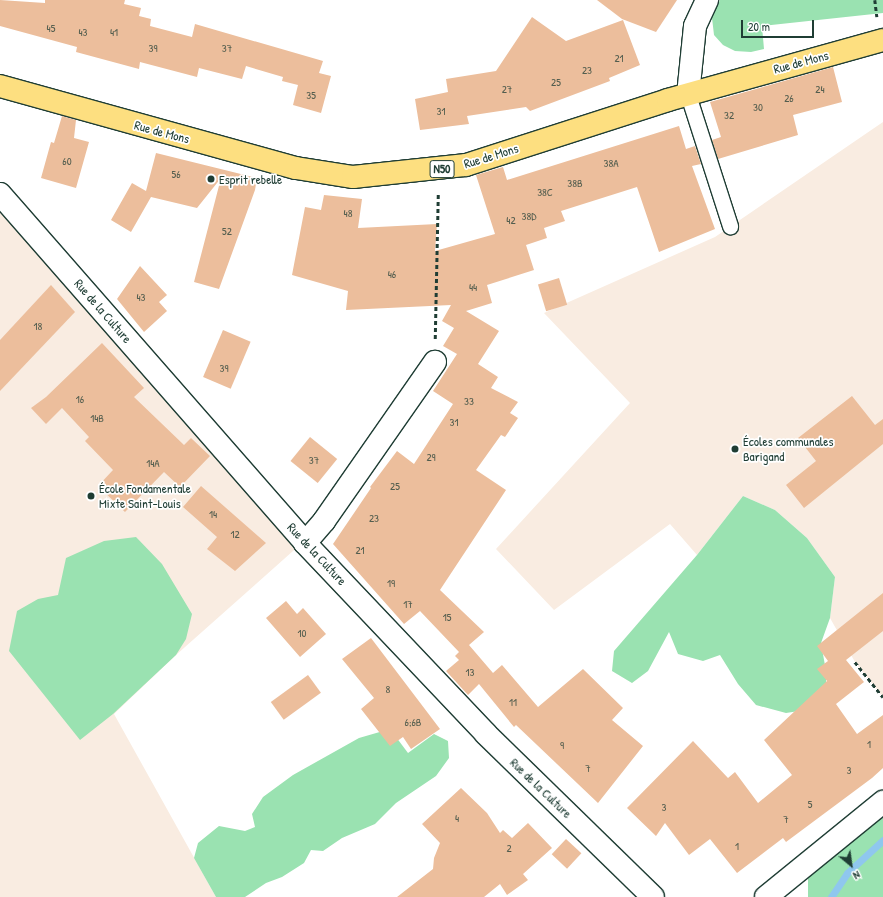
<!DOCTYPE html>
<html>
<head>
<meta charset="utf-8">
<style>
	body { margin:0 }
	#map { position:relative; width:883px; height:897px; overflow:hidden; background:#fff; font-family:"Patrick Hand",sans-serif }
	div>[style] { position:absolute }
	.built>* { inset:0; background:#f9ece1 }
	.green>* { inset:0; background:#9ae2b1 }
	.stream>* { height:7px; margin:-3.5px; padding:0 3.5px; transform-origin:3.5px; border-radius:3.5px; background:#8fc7ee }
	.building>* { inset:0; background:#ecbe9c; transform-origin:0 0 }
	.path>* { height:2.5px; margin-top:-1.25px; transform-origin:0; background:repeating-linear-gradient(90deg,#1f3d34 0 4px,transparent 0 7px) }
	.roads { filter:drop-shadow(1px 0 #1f3d34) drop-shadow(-1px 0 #1f3d34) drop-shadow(0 1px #1f3d34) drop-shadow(0 -1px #1f3d34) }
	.lane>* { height:15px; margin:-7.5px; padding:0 7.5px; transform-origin:7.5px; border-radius:7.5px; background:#fff }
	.street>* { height:22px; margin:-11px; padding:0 11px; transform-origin:11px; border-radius:11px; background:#fff }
	.primary>* { height:22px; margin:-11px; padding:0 11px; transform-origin:11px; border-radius:11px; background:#fddf80 }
	.dots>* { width:11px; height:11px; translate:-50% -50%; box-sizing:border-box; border:2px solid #fff; border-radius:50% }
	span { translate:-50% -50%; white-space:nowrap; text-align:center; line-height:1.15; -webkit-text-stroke:3.5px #fff; paint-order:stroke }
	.number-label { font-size:11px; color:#525d4e }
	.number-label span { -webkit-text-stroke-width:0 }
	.shield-label span { padding:1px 3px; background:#fff; border:1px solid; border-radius:3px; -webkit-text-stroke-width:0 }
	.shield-label { font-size:12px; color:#1f3d34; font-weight:700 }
	.street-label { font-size:13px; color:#1f3d34 }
	.poi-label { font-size:13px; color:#1f3d34 }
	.left { translate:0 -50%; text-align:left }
	.north { position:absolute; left:831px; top:845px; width:40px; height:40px; -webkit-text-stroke:3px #fff; paint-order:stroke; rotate:151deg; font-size:11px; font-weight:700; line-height:16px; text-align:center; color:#1f3d34 }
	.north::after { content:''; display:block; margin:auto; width:14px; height:18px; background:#1f3d34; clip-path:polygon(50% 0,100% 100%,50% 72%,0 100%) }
	.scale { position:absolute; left:741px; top:20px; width:73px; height:18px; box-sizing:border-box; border:2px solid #1f3d34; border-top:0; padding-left:5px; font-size:12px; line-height:14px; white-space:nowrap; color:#1f3d34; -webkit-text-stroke:3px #fff; paint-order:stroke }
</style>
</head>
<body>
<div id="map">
	<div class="built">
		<div style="clip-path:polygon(883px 122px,883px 697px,855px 662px,830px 618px,835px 577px,807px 538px,775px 510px,743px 496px,697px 555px,670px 524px,554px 610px,496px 549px,630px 403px,544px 313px,715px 237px)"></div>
		<div style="clip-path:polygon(0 194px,305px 543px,293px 551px,176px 655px,114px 714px,216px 897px,0 897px)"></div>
	</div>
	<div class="green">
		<div style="clip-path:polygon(720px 0,883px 0,883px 13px,762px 26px,764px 49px,751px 52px,735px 51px,723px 45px,714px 35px,712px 18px)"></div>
		<div style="clip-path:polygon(743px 496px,775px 510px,807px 538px,835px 577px,830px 618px,821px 643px,826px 671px,826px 698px,812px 709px,786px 713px,756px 705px,738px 684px,720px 655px,703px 661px,678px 654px,669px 632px,648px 671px,632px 683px,612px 671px,614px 651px,697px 555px)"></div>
		<div style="clip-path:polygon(136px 537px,162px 564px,192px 614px,186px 639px,176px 655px,113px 714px,80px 740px,9px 651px,17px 611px,38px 599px,58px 595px,66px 558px,104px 541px)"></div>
		<div style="clip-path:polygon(390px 729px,408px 753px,434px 734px,448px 741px,449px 758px,436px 776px,396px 803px,375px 824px,342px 838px,323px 851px,311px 850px,304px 863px,282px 877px,266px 883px,245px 897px,216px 897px,194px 858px,198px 843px,219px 826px,245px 831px,255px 827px,252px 814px,263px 797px,293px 775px,359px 738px)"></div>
		<div style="clip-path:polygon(883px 802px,883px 897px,808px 897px,808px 865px)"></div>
	</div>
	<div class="stream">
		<div style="left:831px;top:897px;width:29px;rotate:-56deg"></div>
		<div style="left:847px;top:873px;width:49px;rotate:-42.5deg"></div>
	</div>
	<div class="building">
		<div style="clip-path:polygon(0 0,45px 3px,45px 0,125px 0,124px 4px,141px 8px,139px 16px,151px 19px,150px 26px,192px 37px,195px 24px,323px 61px,319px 73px,331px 76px,321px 113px,293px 105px,298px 85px,282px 81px,283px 77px,246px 66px,242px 79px,199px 68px,197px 77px,140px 62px,139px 69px,76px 52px,77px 47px,0 26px)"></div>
		<div style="clip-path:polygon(597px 0,677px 0,656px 32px,622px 19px)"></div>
		<div style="clip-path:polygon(532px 17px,566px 41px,623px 20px,640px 65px,609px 78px,610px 81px,530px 111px,526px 107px,467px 116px,469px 124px,420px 130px,415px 99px,448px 92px,446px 79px,496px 71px)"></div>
		<div style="clip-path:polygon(833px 67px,842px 102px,793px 115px,798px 135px,718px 159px,712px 140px,721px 137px,710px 102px)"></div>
		<div style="clip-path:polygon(62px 116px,76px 120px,74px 138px,89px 142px,76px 188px,41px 178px,51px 142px,54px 143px)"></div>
		<div style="clip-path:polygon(679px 126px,686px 149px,695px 146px,701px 164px,692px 166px,715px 229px,659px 252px,637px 187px,561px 211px,565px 221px,544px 228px,547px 238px,526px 245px,534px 270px,487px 285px,492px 303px,466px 311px,499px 331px,478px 364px,498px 377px,491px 388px,518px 402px,510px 413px,518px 418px,505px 437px,501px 435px,476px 470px,506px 490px,440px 590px,484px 632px,469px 645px,493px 673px,502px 665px,538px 707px,583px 669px,623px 708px,612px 720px,643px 746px,598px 803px,516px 725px,514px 727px,479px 684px,468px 695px,446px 671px,459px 660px,455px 656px,459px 652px,420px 611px,404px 624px,333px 544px,371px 488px,370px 487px,397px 451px,414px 464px,453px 404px,433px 391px,457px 354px,443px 346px,454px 328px,442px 321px,451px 305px,346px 310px,348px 291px,292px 275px,305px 207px,321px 210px,324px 195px,362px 199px,358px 228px,437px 224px,435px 251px,495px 234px,476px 175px,503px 167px,507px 180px)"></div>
		<div style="clip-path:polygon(156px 153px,257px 178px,255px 190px,219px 289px,194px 282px,221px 178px,197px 208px,151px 197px,131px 232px,111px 220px,132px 183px,146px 191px)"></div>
		<div style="clip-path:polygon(140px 266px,167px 295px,159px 302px,167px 311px,144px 332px,117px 299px)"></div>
		<div style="left:559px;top:278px;width:28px;height:22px;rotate:73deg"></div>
		<div style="clip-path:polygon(51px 285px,75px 312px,0 391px,0 340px)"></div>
		<div style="left:223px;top:330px;width:30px;height:51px;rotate:23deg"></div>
		<div style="clip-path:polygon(102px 343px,144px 388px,134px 397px,184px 445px,191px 438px,210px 456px,180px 487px,164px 472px,125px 512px,98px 486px,113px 470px,85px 441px,89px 437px,62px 408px,46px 424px,31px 408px,46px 397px)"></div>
		<div style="clip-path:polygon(852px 396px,875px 425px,883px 419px,883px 444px,804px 508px,786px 485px,816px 461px,798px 438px)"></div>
		<div style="left:310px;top:437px;width:35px;height:31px;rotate:39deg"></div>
		<div style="clip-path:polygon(201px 486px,266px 543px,235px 571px,207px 549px,217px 537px,183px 507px)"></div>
		<div style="clip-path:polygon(883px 593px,883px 631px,846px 660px,864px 682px,836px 704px,857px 734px,883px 715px,883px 768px,872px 778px,786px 842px,783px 838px,737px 873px,710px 839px,689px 855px,665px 823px,656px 836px,627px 808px,693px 741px,728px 778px,735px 772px,758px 803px,792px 775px,764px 740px,827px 681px,817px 669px,828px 661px,817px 646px)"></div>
		<div style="clip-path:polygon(286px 601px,297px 614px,303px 608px,326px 634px,300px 657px,266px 618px)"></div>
		<div style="clip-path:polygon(371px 638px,440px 729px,411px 749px,403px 737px,390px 746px,361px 709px,374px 698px,342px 659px)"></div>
		<div style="left:308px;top:675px;width:22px;height:46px;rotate:54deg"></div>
		<div style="clip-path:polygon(461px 788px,487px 813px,500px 833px,503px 830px,512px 838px,528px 823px,552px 848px,523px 874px,528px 880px,507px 895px,500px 884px,484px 897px,397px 897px,433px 869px,434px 858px,440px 843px,422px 824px)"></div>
		<div style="left:566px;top:839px;width:21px;height:21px;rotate:43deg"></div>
	</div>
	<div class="path">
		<div style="left:875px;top:0;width:17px;rotate:83deg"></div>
		<div style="left:435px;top:339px;width:147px;rotate:-88.8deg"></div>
		<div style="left:855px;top:662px;width:45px;rotate:51.3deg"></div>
	</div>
	<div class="roads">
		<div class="lane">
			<div style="left:688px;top:95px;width:138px;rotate:72.2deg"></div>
		</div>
		<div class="street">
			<div style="left:688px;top:95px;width:69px;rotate:-84.2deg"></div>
			<div style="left:695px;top:26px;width:29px;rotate:-65deg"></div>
			<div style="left:0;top:194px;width:463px;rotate:48.8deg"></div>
			<div style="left:305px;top:543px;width:263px;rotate:46.5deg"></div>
			<div style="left:486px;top:734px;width:233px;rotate:44.3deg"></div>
			<div style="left:305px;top:543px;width:29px;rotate:-49deg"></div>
			<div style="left:324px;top:521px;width:194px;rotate:-55.1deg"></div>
			<div style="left:766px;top:897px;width:151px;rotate:-39.1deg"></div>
		</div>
		<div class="primary">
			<div style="left:0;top:86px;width:307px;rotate:15.5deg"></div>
			<div style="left:296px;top:168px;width:58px;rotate:9deg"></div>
			<div style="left:353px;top:177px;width:114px;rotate:-6.1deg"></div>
			<div style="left:466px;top:165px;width:212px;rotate:-17.8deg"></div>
			<div style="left:668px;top:100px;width:223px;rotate:-15.6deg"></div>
		</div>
	</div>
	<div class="dots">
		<div style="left:211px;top:179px;background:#1f3d34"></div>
		<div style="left:735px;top:449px;background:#1f3d34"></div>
		<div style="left:91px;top:496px;background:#1f3d34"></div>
	</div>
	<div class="number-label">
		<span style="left:51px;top:28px">45</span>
		<span style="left:83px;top:32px">43</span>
		<span style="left:114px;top:32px">41</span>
		<span style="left:153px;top:48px">39</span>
		<span style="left:227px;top:48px">37</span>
		<span style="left:619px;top:58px">21</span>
		<span style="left:587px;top:70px">23</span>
		<span style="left:556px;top:82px">25</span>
		<span style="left:507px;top:89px">27</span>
		<span style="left:820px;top:89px">24</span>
		<span style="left:311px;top:95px">35</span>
		<span style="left:789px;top:98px">26</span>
		<span style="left:758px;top:107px">30</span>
		<span style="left:441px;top:111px">31</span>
		<span style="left:729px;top:115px">32</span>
		<span style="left:67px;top:161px">60</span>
		<span style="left:611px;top:163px">38A</span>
		<span style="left:176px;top:174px">56</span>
		<span style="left:575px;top:183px">38B</span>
		<span style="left:545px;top:192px">38C</span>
		<span style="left:348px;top:213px">48</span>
		<span style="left:529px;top:216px">38D</span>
		<span style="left:511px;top:220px">42</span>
		<span style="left:227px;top:231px">52</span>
		<span style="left:392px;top:274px">46</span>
		<span style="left:473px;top:287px">44</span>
		<span style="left:141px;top:297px">43</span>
		<span style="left:38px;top:326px">18</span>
		<span style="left:224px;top:368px">39</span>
		<span style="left:80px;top:399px">16</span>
		<span style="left:469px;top:401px">33</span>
		<span style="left:97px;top:418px">14B</span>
		<span style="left:454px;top:422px">31</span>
		<span style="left:431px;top:457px">29</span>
		<span style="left:314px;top:460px">37</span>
		<span style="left:153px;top:463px">14A</span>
		<span style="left:395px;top:486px">25</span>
		<span style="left:213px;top:514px">14</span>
		<span style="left:374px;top:518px">23</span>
		<span style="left:235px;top:534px">12</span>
		<span style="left:360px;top:550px">21</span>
		<span style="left:391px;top:583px">19</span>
		<span style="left:408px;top:604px">17</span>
		<span style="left:447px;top:617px">15</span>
		<span style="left:302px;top:633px">10</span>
		<span style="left:470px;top:672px">13</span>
		<span style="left:388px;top:689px">8</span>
		<span style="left:513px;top:702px">11</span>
		<span style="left:413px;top:722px">6;6B</span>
		<span style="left:869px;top:744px">1</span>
		<span style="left:562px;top:745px">9</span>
		<span style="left:588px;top:768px">7</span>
		<span style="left:849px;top:770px">3</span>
		<span style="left:810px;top:804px">5</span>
		<span style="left:664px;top:807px">3</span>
		<span style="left:457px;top:818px">4</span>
		<span style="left:786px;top:819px">7</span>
		<span style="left:737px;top:846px">1</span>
		<span style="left:509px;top:848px">2</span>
	</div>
	<div class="shield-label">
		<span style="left:442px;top:169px">N50</span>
	</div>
	<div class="street-label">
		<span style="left:801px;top:62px;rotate:-15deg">Rue de Mons</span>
		<span style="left:162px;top:132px;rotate:15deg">Rue de Mons</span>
		<span style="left:491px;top:156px;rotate:-17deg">Rue de Mons</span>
		<span style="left:103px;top:311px;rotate:49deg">Rue de la Culture</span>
		<span style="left:317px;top:554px;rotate:47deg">Rue de la Culture</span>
		<span style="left:541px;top:788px;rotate:44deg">Rue de la Culture</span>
	</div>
	<div class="poi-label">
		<span class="left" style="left:219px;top:179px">Esprit rebelle</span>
		<span class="left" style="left:743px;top:449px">Écoles communales<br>Barigand</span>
		<span class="left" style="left:99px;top:496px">École Fondamentale<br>Mixte Saint-Louis</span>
	</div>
	<div class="north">N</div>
	<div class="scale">20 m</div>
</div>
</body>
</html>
